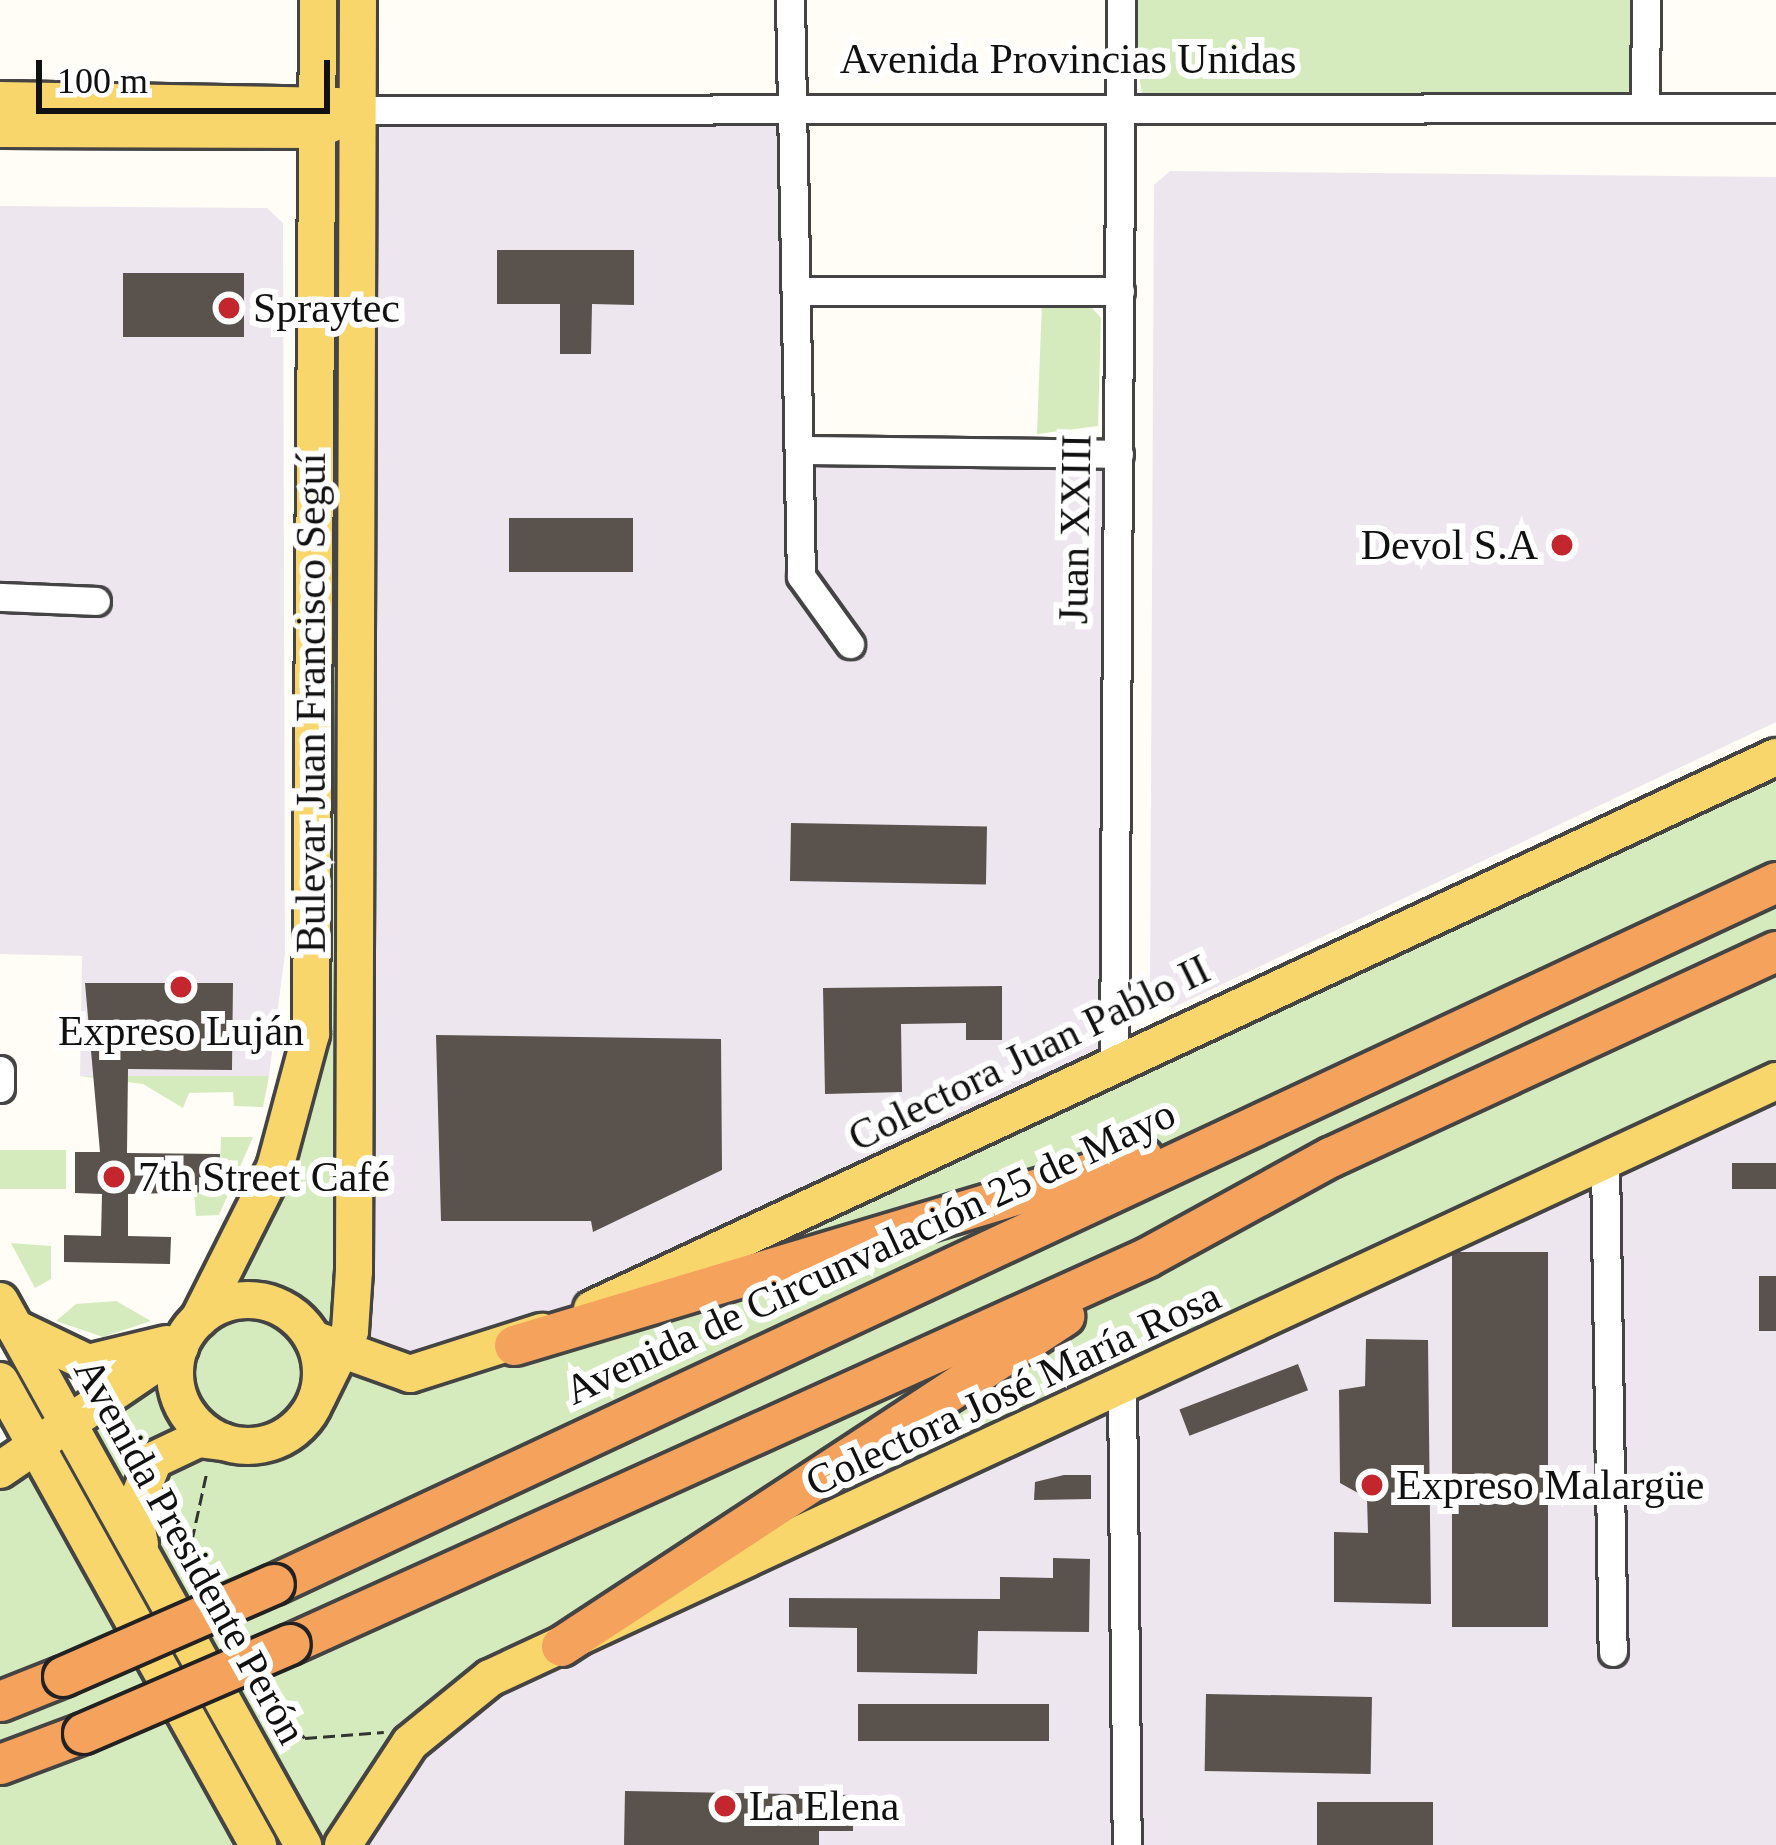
<!DOCTYPE html>
<html>
<head>
<meta charset="utf-8">
<style>
	body { margin:0 }
	#map { position:relative; width:1776px; height:1845px; overflow:hidden; background:#fffdf5; font-family:Georgia,serif }
	div>[style] { position:absolute }
	.industrial>* { inset:0; background:#eee6ef }
	.green>* { inset:0; background:#d5ebbd; transform-origin:0 0 }
	.building>* { inset:0; background:#5a524d; transform-origin:0 0 }
	.path>* { height:3px; margin-top:-1.5px; transform-origin:0; background:repeating-linear-gradient(90deg,#333 0 12px,transparent 0 18px) }
	.roads { filter:drop-shadow(3px 0 #444) drop-shadow(-3px 0 #444) drop-shadow(0 3px #444) drop-shadow(0 -3px #444) }
	.minor>* { height:27px; margin:-13.5px; padding:0 13.5px; transform-origin:13.5px; border-radius:13.5px; background:#fff }
	.major>* { height:36px; margin:-18px; padding:0 18px; transform-origin:18px; border-radius:18px; background:#f9d66b }
	.major>.ring { margin:-18px; padding:0; box-sizing:content-box; background:none; border:36px solid #f9d66b; border-radius:50% }
	.highway>* { height:39px; margin:-19.5px; padding:0 19.5px; transform-origin:19.5px; border-radius:19.5px; background:#f5a25d }
	.bridges { filter:drop-shadow(3px 0 #222) drop-shadow(-3px 0 #222) drop-shadow(0 3px #222) drop-shadow(0 -3px #222) }
	.highway-bridge>* { height:39px; margin:-19.5px; padding:0 19.5px; transform-origin:19.5px; border-radius:19.5px; background:#f5a25d }
	.dots>* { width:33px; height:33px; translate:-50% -50%; box-sizing:border-box; border:6px solid #fff; border-radius:50% }
	span { translate:-50% -50%; white-space:nowrap; text-align:center; line-height:1.15; -webkit-text-stroke:12px #fff; paint-order:stroke }
	.street-label { font-size:42px; color:#111 }
	.poi-label { font-size:42px; color:#111 }
	.left { translate:0 -50%; text-align:left }
	.right { translate:-100% -50%; text-align:right }
	.scale { position:absolute; left:36px; top:60px; width:294px; height:54px; box-sizing:border-box; border:6px solid #111; border-top:0; padding-left:15px; font-size:36px; line-height:42px; white-space:nowrap; color:#111; -webkit-text-stroke:9px #fff; paint-order:stroke }
</style>
</head>
<body>
<div id="map">
	<div class="industrial">
		<div style="clip-path:polygon(793px 103px,801px 450px,1119px 454px,1114px 1059px,514px 1345px,410px 1374px,350px 1330px,359px 110px)"></div>
		<div style="clip-path:polygon(1170px 171px,1776px 177px,1776px 722px,1172px 1008px,1150px 992px,1154px 185px)"></div>
		<div style="clip-path:polygon(0 206px,267px 208px,283px 223px,285px 954px,269px 1076px,80px 1076px,82px 956px,0 954px)"></div>
		<div style="clip-path:polygon(1776px 1081px,1776px 1845px,343px 1845px,445px 1710px)"></div>
	</div>
	<div class="green">
		<div style="clip-path:polygon(318px 0,358px 0,350px 1330px,382px 1371px,514px 1345px,1776px 757px,1776px 1081px,490px 1678px,343px 1845px,0 1845px,0 1470px,180px 1347px,297px 1100px)"></div>
		<div style="clip-path:polygon(1129px 0,1640px 0,1637px 86px,1621px 96px,1142px 95px)"></div>
		<div style="clip-path:polygon(1086px 301px,1101px 318px,1098px 426px,1037px 434px,1042px 302px)"></div>
		<div style="clip-path:polygon(80px 1076px,269px 1076px,263px 1107px,234px 1106px,233px 1092px,189px 1093px,183px 1108px,143px 1084px)"></div>
		<div style="clip-path:polygon(221px 1137px,253px 1137px,219px 1215px,196px 1216px,194px 1192px,219px 1192px)"></div>
		<div style="left:0;top:1150px;width:66px;height:39px"></div>
		<div style="clip-path:polygon(11px 1243px,51px 1246px,51px 1279px,35px 1288px)"></div>
		<div style="clip-path:polygon(116px 1301px,151px 1321px,103px 1337px,56px 1321px,76px 1304px)"></div>
	</div>
	<div class="building">
		<div style="clip-path:polygon(497px 250px,634px 250px,634px 305px,592px 304px,591px 354px,560px 354px,560px 304px,497px 304px)"></div>
		<div style="left:123px;top:273px;width:121px;height:64px"></div>
		<div style="left:509px;top:518px;width:124px;height:54px"></div>
		<div style="left:791px;top:823px;width:196px;height:58px;rotate:1deg"></div>
		<div style="clip-path:polygon(85px 983px,233px 983px,232px 1070px,128px 1069px,127px 1153px,220px 1154px,219px 1192px,128px 1194px,128px 1236px,171px 1237px,170px 1264px,64px 1262px,64px 1235px,101px 1236px,102px 1194px,75px 1193px,75px 1152px,100px 1152px)"></div>
		<div style="clip-path:polygon(1002px 986px,1002px 1040px,966px 1040px,966px 1023px,901px 1024px,902px 1092px,825px 1094px,823px 988px)"></div>
		<div style="clip-path:polygon(436px 1035px,721px 1039px,722px 1170px,593px 1232px,591px 1221px,441px 1221px)"></div>
		<div style="left:1732px;top:1163px;width:44px;height:26px"></div>
		<div style="left:1548px;top:1252px;width:375px;height:96px;rotate:90deg"></div>
		<div style="left:1776px;top:1276px;width:55px;height:17px;rotate:90deg"></div>
		<div style="clip-path:polygon(1366px 1339px,1428px 1340px,1431px 1604px,1334px 1602px,1334px 1532px,1368px 1533px,1367px 1498px,1340px 1483px,1339px 1390px,1365px 1386px)"></div>
		<div style="left:1298px;top:1364px;width:28px;height:127px;rotate:69deg"></div>
		<div style="clip-path:polygon(1064px 1475px,1091px 1475px,1091px 1499px,1034px 1500px,1035px 1482px)"></div>
		<div style="clip-path:polygon(1053px 1558px,1090px 1559px,1089px 1632px,978px 1631px,977px 1674px,857px 1672px,857px 1628px,789px 1627px,789px 1598px,1000px 1599px,1000px 1577px,1053px 1578px)"></div>
		<div style="left:1206px;top:1694px;width:166px;height:77px;rotate:1deg"></div>
		<div style="left:858px;top:1704px;width:191px;height:37px"></div>
		<div style="clip-path:polygon(625px 1791px,853px 1795px,853px 1831px,819px 1831px,819px 1845px,624px 1845px)"></div>
		<div style="left:1433px;top:1802px;width:43px;height:116px;rotate:90deg"></div>
	</div>
	<div class="path">
		<div style="left:242px;top:1300px;width:11px;rotate:-63deg"></div>
		<div style="left:200px;top:1583px;width:44px;rotate:-100.5deg"></div>
		<div style="left:192px;top:1540px;width:71px;rotate:-77.7deg"></div>
		<div style="left:260px;top:1692px;width:64px;rotate:45.6deg"></div>
		<div style="left:305px;top:1738px;width:79px;rotate:-4.3deg"></div>
	</div>
	<div class="roads">
		<div class="minor">
			<div style="left:790px;top:0;width:576px;rotate:88.91deg"></div>
			<div style="left:801px;top:576px;width:84px;rotate:54.2deg"></div>
			<div style="left:1645px;top:107px;width:107px;rotate:-89.5deg"></div>
			<div style="left:359px;top:110px;width:1417px;rotate:-0.08deg"></div>
			<div style="left:799px;top:291px;width:321px"></div>
			<div style="left:800px;top:450px;width:319px;rotate:0.7deg"></div>
			<div style="left:0;top:597px;width:96px;rotate:2.4deg"></div>
			<div style="left:1114px;top:1059px;width:1059px;rotate:-89.62deg"></div>
			<div style="left:0;top:1070px;width:18px;rotate:90deg"></div>
			<div style="left:1605px;top:1162px;width:490px;rotate:89.1deg"></div>
			<div style="left:1122px;top:1389px;width:456px;rotate:89.4deg"></div>
		</div>
		<div class="major">
			<div style="left:0;top:100px;width:338px;rotate:1deg"></div>
			<div style="left:0;top:129px;width:317px;rotate:0.2deg"></div>
			<div style="left:317px;top:130px;width:24px;rotate:-24deg"></div>
			<div class="ring" style="left:175px;top:1300px;width:110px;height:110px"></div>
			<div style="left:0;top:1301px;width:623px;rotate:60.88deg"></div>
			<div style="left:592px;top:1309px;width:1306px;rotate:-25deg"></div>
			<div style="left:199px;top:1319px;width:169px;rotate:-63.3deg"></div>
			<div style="left:275px;top:1168px;width:139px;rotate:-75deg"></div>
			<div style="left:311px;top:1034px;width:1034px;rotate:-89.61deg"></div>
			<div style="left:15px;top:1328px;width:81px;rotate:25.6deg"></div>
			<div style="left:88px;top:1363px;width:81px;rotate:-13.5deg"></div>
			<div style="left:313px;top:1339px;width:103px;rotate:19.8deg"></div>
			<div style="left:410px;top:1374px;width:139px;rotate:-17.7deg"></div>
			<div style="left:0;top:1381px;width:531px;rotate:60.92deg"></div>
			<div style="left:317px;top:1398px;width:75px;rotate:-63.8deg"></div>
			<div style="left:350px;top:1331px;width:60px;rotate:-86.2deg"></div>
			<div style="left:354px;top:1271px;width:1271px;rotate:-89.82deg"></div>
			<div style="left:0;top:1470px;width:218px;rotate:-34.3deg"></div>
			<div style="left:140px;top:1544px;width:33px;rotate:-102deg"></div>
			<div style="left:133px;top:1512px;width:56px;rotate:-68deg"></div>
			<div style="left:154px;top:1460px;width:49px;rotate:-25.5deg"></div>
			<div style="left:198px;top:1439px;width:26px;rotate:7deg"></div>
			<div style="left:343px;top:1845px;width:122px;rotate:-56.7deg"></div>
			<div style="left:410px;top:1743px;width:103px;rotate:-39.1deg"></div>
			<div style="left:490px;top:1678px;width:1418px;rotate:-24.9deg"></div>
		</div>
		<div class="highway">
			<div style="left:514px;top:1345px;width:656px;rotate:-16.67deg"></div>
			<div style="left:274px;top:1584px;width:1658px;rotate:-25.05deg"></div>
			<div style="left:290px;top:1644px;width:940px;rotate:-24.3deg"></div>
			<div style="left:1147px;top:1257px;width:209px;rotate:-28.7deg"></div>
			<div style="left:1330px;top:1157px;width:491px;rotate:-24.8deg"></div>
			<div style="left:561px;top:1646px;width:602px;rotate:-33.27deg"></div>
			<div style="left:0;top:1701px;width:68px;rotate:-21.6deg"></div>
			<div style="left:0;top:1764px;width:89px;rotate:-20.5deg"></div>
		</div>
	</div>
	<div class="bridges">
		<div class="highway-bridge">
			<div style="left:63px;top:1676px;width:230px;rotate:-23.6deg"></div>
			<div style="left:83px;top:1733px;width:225px;rotate:-23.3deg"></div>
		</div>
	</div>
	<div class="dots">
		<div style="left:229px;top:308px;background:#c4262e"></div>
		<div style="left:1562px;top:545px;background:#c4262e"></div>
		<div style="left:181px;top:987px;background:#c4262e"></div>
		<div style="left:114px;top:1177px;background:#c4262e"></div>
		<div style="left:1372px;top:1485px;background:#c4262e"></div>
		<div style="left:725px;top:1806px;background:#c4262e"></div>
	</div>
	<div class="street-label">
		<span style="left:1068px;top:59px">Avenida Provincias Unidas</span>
		<span style="left:1075px;top:529px;rotate:-89deg">Juan XXIII</span>
		<span style="left:311px;top:703px;rotate:-90deg">Bulevar Juan Francisco Seguí</span>
		<span style="left:1029px;top:1053px;rotate:-26deg">Colectora Juan Pablo II</span>
		<span style="left:870px;top:1252px;rotate:-25deg">Avenida de Circunvalación 25 de Mayo</span>
		<span style="left:1013px;top:1389px;rotate:-25deg">Colectora José María Rosa</span>
		<span style="left:190px;top:1551px;rotate:61deg">Avenida Presidente Perón</span>
	</div>
	<div class="poi-label">
		<span class="left" style="left:253px;top:308px">Spraytec</span>
		<span class="right" style="left:1538px;top:545px">Devol S.A</span>
		<span style="left:181px;top:1031px">Expreso Luján</span>
		<span class="left" style="left:138px;top:1177px">7th Street Café</span>
		<span class="left" style="left:1396px;top:1485px">Expreso Malargüe</span>
		<span class="left" style="left:749px;top:1806px">La Elena</span>
	</div>
	<div class="scale">100 m</div>
</div>
</body>
</html>
